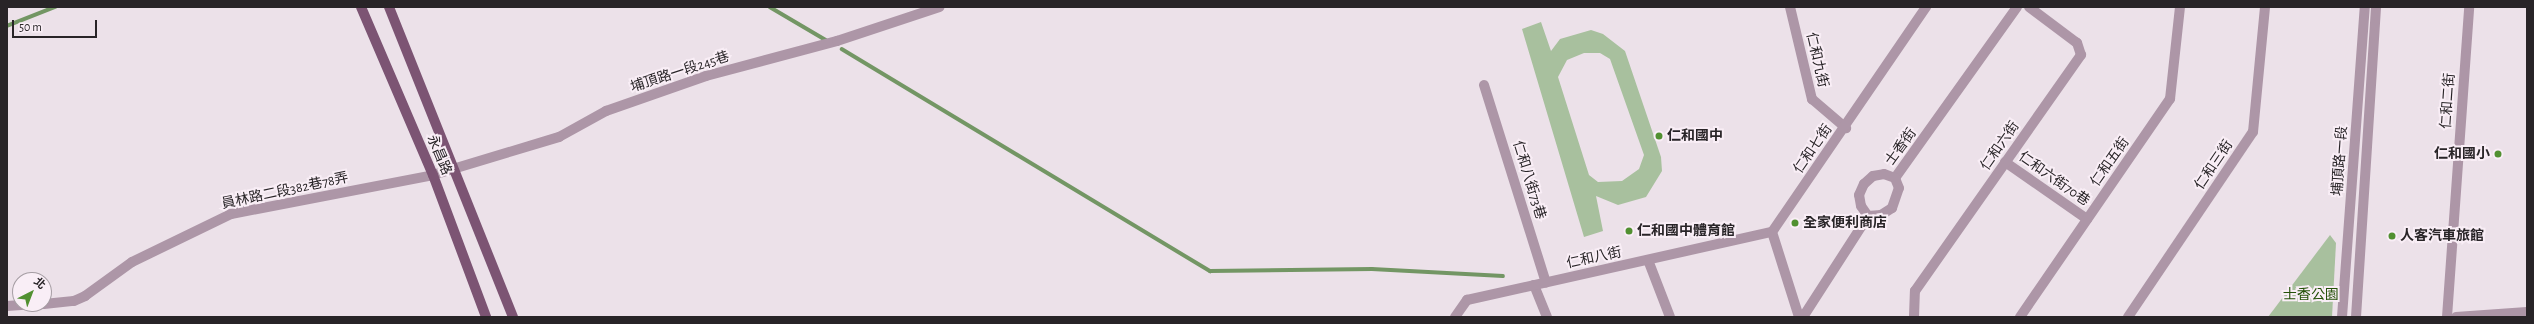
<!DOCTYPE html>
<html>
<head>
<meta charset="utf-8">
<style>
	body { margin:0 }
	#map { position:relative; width:2534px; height:324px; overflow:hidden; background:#ece1e9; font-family:"Alegreya Sans","Noto Sans TC",sans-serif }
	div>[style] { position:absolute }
	.green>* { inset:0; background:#a8c09e }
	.stream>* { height:3.5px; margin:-1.75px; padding:0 1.75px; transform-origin:1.75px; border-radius:1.75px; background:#739664 }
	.minor>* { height:10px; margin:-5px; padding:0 5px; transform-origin:5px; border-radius:5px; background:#ad96a7 }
	.major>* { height:10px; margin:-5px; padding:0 5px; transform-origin:5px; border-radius:5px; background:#7c5473 }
	.dots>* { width:11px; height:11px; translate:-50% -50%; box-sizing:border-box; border:2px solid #f9eef6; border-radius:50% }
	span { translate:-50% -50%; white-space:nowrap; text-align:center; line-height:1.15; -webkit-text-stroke:4px #f9eef6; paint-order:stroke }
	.street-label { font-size:14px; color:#282427 }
	.poi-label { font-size:14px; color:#282427; font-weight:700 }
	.left { translate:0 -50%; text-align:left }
	.right { translate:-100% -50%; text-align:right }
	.park-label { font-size:14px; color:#255209 }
	.frame { position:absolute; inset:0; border:8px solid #282427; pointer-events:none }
	.north { position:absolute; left:12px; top:272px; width:40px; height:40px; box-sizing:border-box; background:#f9eef6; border:1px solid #a59da3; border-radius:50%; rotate:42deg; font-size:11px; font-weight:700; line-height:16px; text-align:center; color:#282427 }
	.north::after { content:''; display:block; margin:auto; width:14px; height:18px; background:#519031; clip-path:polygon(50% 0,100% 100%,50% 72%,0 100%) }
	.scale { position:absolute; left:12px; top:20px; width:85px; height:18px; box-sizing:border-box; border:2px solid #282427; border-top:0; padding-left:5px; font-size:12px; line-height:14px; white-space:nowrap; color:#282427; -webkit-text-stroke:3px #f9eef6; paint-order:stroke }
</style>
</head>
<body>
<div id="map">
	<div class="green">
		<div style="clip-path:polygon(evenodd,1541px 22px,1551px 51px,1560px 39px,1591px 30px,1603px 34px,1625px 51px,1661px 157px,1662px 171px,1646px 197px,1618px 205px,1596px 196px,1603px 231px,1584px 237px,1522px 29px,1541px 22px,1584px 53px,1600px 53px,1610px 59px,1644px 155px,1639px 169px,1622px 181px,1598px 182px,1589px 175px,1558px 77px,1567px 60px,1584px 53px)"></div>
		<div style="clip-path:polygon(2330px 235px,2336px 243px,2332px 317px,2268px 317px)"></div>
	</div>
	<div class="stream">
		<div style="left:770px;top:7px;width:65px;rotate:30.5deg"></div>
		<div style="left:7px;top:26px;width:52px;rotate:-21.6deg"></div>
		<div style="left:842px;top:49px;width:430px;rotate:31.1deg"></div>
		<div style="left:1210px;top:271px;width:162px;rotate:-0.7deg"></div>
		<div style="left:1372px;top:269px;width:131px;rotate:3.1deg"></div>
	</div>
	<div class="minor">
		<div style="left:1790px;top:7px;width:95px;rotate:76.6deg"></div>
		<div style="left:1812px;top:99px;width:45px;rotate:40.5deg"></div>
		<div style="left:1484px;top:85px;width:207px;rotate:72.6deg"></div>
		<div style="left:2005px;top:162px;width:100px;rotate:34.8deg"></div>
		<div style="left:1895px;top:178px;width:210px;rotate:-54.5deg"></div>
		<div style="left:1868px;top:216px;width:12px;rotate:-125deg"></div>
		<div style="left:1861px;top:206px;width:11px;rotate:-100deg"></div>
		<div style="left:1859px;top:195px;width:12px;rotate:-66deg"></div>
		<div style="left:1864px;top:184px;width:12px;rotate:-42deg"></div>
		<div style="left:1873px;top:176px;width:11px;rotate:-10deg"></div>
		<div style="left:1884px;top:174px;width:12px;rotate:20deg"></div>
		<div style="left:1868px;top:216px;width:13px;rotate:-4deg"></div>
		<div style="left:1881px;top:215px;width:13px;rotate:-32deg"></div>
		<div style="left:1892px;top:208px;width:21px;rotate:-71deg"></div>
		<div style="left:1899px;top:188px;width:11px;rotate:-112deg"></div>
		<div style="left:1648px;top:260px;width:61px;rotate:68.9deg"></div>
		<div style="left:1534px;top:285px;width:35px;rotate:68deg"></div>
		<div style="left:44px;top:304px;width:30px;rotate:-6deg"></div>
		<div style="left:74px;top:301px;width:12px;rotate:-24deg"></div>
		<div style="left:85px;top:296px;width:58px;rotate:-35.9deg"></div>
		<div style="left:132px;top:262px;width:110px;rotate:-25.9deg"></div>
		<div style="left:231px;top:214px;width:206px;rotate:-10.9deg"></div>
		<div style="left:433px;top:175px;width:132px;rotate:-16.8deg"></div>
		<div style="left:559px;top:137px;width:54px;rotate:-29deg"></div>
		<div style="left:606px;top:111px;width:106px;rotate:-19.3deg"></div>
		<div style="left:706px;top:76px;width:136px;rotate:-15deg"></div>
		<div style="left:837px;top:41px;width:108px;rotate:-18.3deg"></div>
		<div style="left:7px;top:306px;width:32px;rotate:-4deg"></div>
		<div style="left:1455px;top:317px;width:21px;rotate:-55deg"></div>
		<div style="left:1467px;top:300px;width:312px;rotate:-12.6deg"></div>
		<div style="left:1799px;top:317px;width:89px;rotate:-107.6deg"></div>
		<div style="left:1772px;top:232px;width:273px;rotate:-55.6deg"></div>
		<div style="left:1803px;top:317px;width:120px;rotate:-57.2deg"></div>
		<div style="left:1914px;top:317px;width:26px;rotate:-88deg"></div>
		<div style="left:1915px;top:291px;width:289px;rotate:-54.9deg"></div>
		<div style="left:2081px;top:55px;width:13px;rotate:-108deg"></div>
		<div style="left:2077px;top:43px;width:60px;rotate:-143.1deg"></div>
		<div style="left:2020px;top:317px;width:265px;rotate:-55.5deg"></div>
		<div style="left:2170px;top:99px;width:93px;rotate:-83.8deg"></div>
		<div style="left:2128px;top:317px;width:223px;rotate:-56deg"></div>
		<div style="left:2253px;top:132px;width:126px;rotate:-84.5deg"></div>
		<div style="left:2342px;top:317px;width:311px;rotate:-85.8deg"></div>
		<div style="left:2356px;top:317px;width:311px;rotate:-86.3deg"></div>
		<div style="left:2447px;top:317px;width:311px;rotate:-85.9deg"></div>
		<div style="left:2456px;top:317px;width:71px;rotate:-4deg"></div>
	</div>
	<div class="major">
		<div style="left:361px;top:7px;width:183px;rotate:66.8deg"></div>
		<div style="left:433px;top:175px;width:152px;rotate:69.5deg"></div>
		<div style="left:389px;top:7px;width:334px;rotate:68.2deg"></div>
	</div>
	<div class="dots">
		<div style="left:1659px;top:136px;background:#519031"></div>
		<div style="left:2498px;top:154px;background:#519031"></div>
		<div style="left:1795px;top:223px;background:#519031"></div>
		<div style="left:1629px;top:231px;background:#519031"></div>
		<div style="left:2392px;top:236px;background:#519031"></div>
	</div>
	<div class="street-label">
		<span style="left:1817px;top:60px;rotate:77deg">仁和九街</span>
		<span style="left:680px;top:72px;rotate:-18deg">埔頂路一段245巷</span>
		<span style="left:2448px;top:101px;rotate:-86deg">仁和二街</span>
		<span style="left:2000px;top:146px;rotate:-55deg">仁和六街</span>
		<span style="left:1901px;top:147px;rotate:-54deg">士香街</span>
		<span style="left:1813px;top:149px;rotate:-55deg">仁和七街</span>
		<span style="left:439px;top:155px;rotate:67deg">永昌路</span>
		<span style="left:2340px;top:161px;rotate:-86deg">埔頂路一段</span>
		<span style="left:2110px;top:162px;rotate:-55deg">仁和五街</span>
		<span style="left:2214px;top:165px;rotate:-56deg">仁和三街</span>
		<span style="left:2054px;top:179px;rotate:35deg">仁和六街70巷</span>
		<span style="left:1529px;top:180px;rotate:73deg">仁和八街73巷</span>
		<span style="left:285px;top:191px;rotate:-12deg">員林路二段382巷78弄</span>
		<span style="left:1594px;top:258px;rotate:-12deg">仁和八街</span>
	</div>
	<div class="poi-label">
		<span class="left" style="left:1667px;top:136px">仁和國中</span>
		<span class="right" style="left:2490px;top:154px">仁和國小</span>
		<span class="left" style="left:1803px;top:223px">全家便利商店</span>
		<span class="left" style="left:1637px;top:231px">仁和國中體育館</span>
		<span class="left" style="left:2400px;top:236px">人客汽車旅館</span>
	</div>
	<div class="park-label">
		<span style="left:2311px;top:295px">士香公園</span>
	</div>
	<div class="frame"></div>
	<div class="north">北</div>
	<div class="scale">50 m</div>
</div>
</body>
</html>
